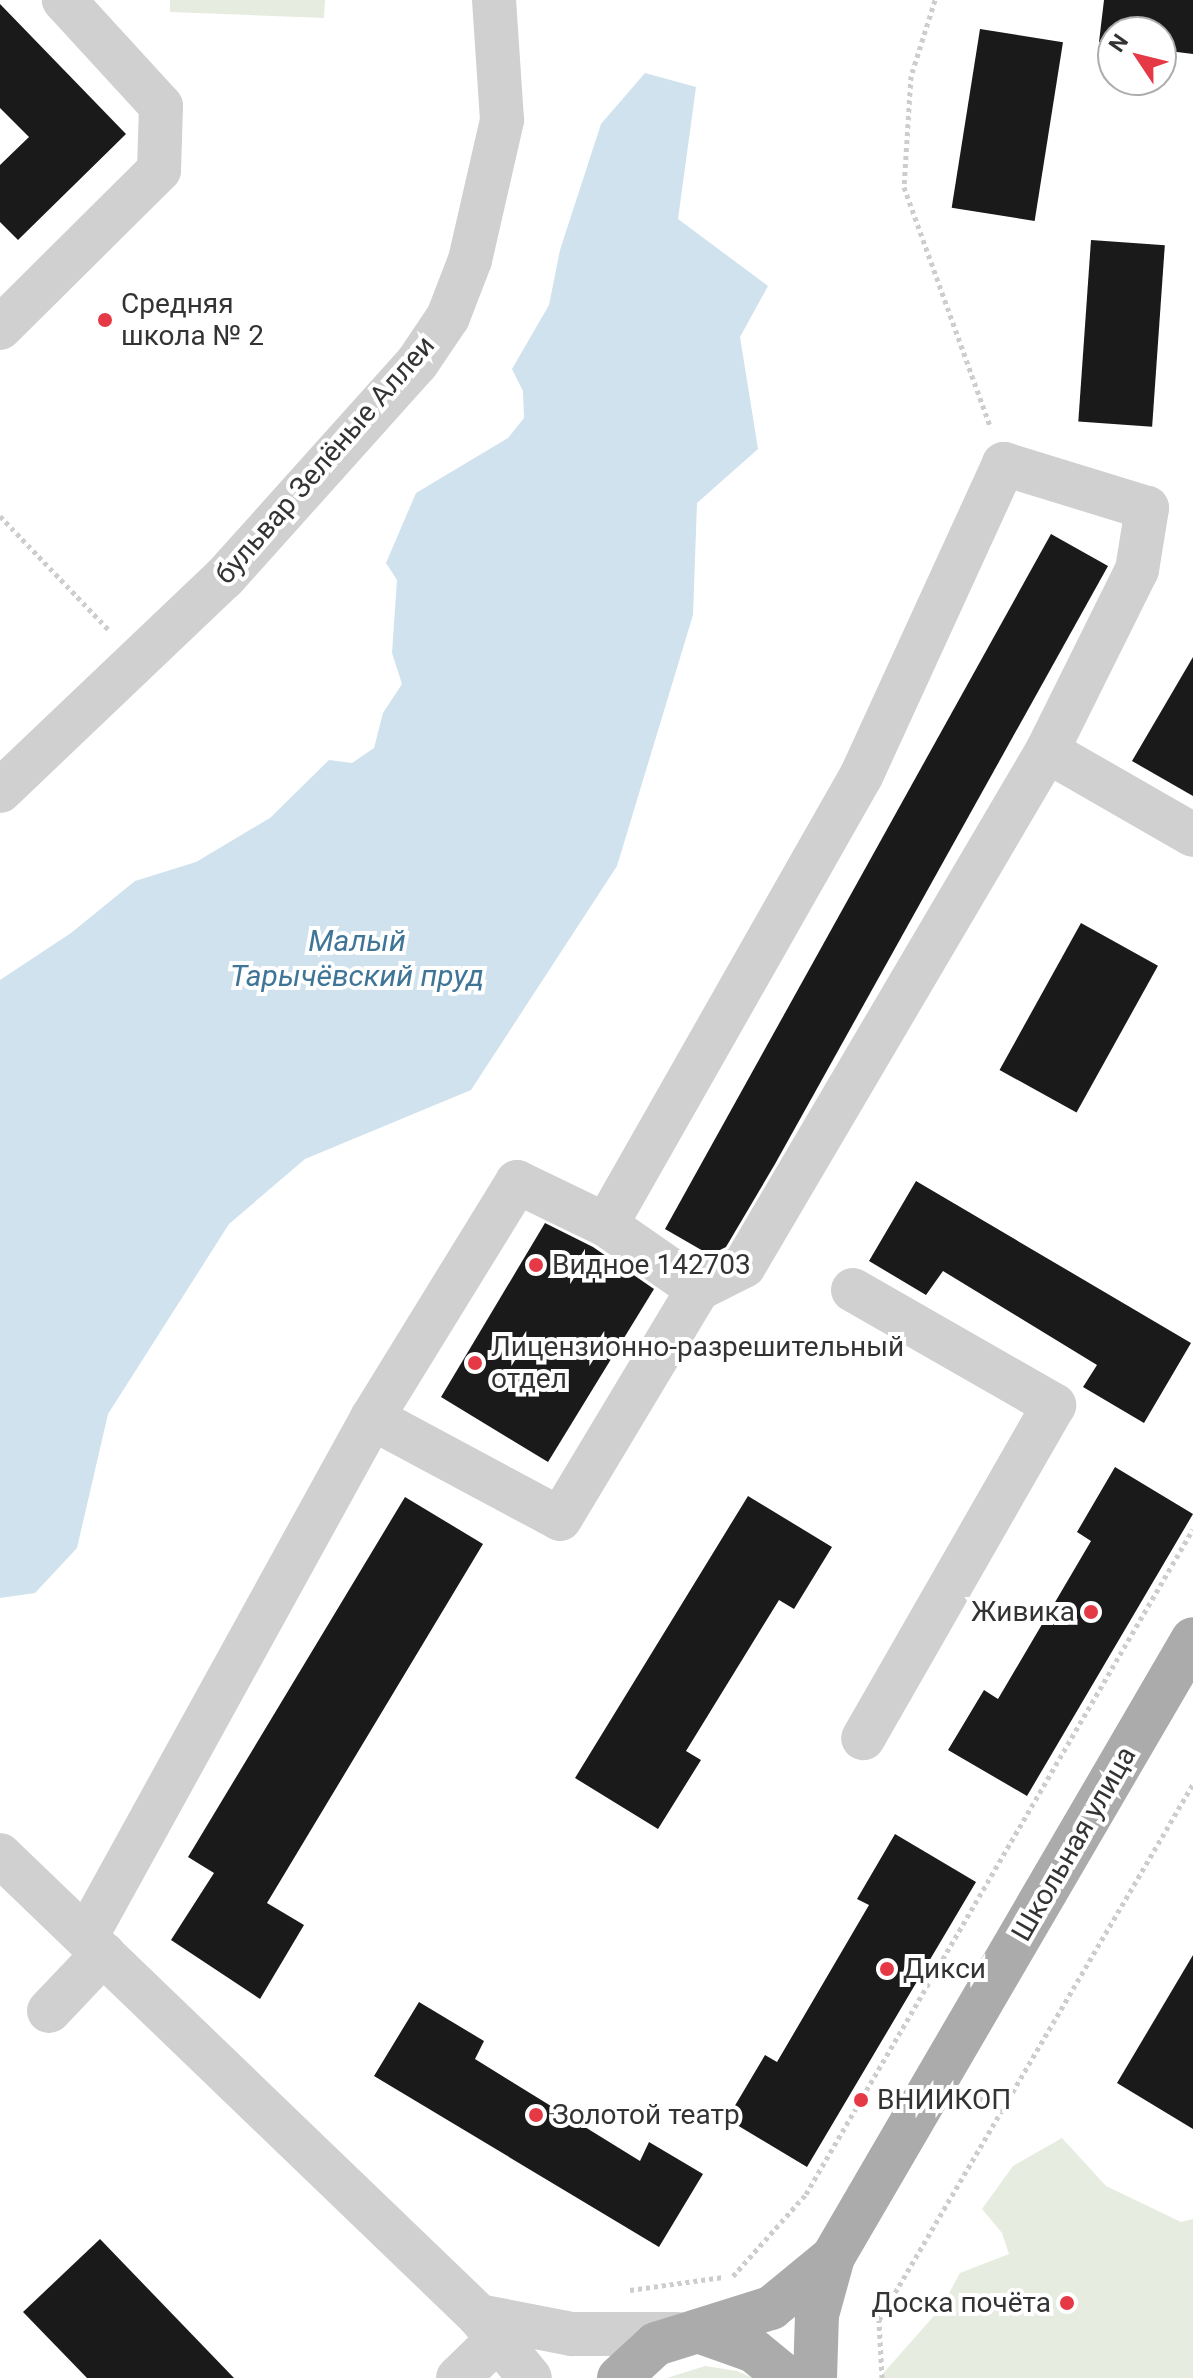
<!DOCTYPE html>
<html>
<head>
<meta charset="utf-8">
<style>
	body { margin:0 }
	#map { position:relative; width:1193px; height:2378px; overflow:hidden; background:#fff; font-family:Roboto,sans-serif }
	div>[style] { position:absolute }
	.green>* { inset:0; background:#e6ecdf }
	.water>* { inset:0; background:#cfe2ee }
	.building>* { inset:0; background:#1a1a1a; transform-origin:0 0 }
	.path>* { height:5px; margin-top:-2.5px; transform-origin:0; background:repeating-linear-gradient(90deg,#cdcdcd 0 4px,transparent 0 8px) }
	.minor>* { height:44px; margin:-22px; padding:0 22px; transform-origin:22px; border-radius:22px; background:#d0d0d0 }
	.major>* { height:44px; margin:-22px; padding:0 22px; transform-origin:22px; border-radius:22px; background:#ababab }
	.dots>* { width:22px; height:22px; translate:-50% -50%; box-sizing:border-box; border:4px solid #fff; border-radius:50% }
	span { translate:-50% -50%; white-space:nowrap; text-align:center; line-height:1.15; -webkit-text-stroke:8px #fff; paint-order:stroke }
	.poi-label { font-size:28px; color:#333 }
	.left { translate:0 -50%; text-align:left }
	.right { translate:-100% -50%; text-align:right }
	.street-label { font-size:28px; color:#333 }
	.water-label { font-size:30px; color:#3f7597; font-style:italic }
	.north { position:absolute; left:1097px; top:16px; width:80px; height:80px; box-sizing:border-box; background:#fff; border:2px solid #adadad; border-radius:50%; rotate:305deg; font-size:22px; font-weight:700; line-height:32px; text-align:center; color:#333 }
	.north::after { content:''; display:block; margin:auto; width:28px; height:36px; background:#e63946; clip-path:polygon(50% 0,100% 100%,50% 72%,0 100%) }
</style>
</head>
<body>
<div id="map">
	<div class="green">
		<div style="clip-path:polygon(170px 0,325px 0,324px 18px,170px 12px)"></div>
		<div style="clip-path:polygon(1062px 2138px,1106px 2186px,1181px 2222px,1193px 2219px,1193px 2378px,879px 2378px,941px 2308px,960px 2273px,1009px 2254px,1002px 2233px,982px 2209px,1013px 2166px)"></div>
		<div style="clip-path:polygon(705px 2366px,737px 2371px,753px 2378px,667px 2378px)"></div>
	</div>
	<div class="water">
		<div style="clip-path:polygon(645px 73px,696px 87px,678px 219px,768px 286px,740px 337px,758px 449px,697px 503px,693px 615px,617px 866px,471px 1090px,305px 1159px,229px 1224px,108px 1414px,77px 1548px,35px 1593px,0 1598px,0 980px,71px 933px,135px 881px,196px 862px,270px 818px,329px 760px,352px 763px,374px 748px,383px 713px,402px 684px,392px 653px,397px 580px,386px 563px,416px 493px,508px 438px,524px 418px,523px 391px,512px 369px,549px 305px,560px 250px,601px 124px)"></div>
	</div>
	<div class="building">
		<div style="clip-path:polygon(1104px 0,1193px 0,1193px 54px,1161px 50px,1161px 32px,1113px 32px,1113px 44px,1099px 42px)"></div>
		<div style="clip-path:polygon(0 4px,126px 134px,18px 240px,0 222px,0 165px,29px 137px,0 108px)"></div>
		<div style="left:980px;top:29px;width:84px;height:181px;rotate:9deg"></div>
		<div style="left:1091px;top:240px;width:74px;height:182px;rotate:4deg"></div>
		<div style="clip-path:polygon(1051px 534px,1108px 566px,775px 1164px,726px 1247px,710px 1255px,665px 1229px)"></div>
		<div style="clip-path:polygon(1193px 657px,1193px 796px,1132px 761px)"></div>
		<div style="left:1081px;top:923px;width:88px;height:168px;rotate:29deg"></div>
		<div style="clip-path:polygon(916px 1181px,1191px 1343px,1144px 1423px,1083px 1387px,1097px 1365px,943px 1271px,926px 1295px,869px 1261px)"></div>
		<div style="clip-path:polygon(545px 1223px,593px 1247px,654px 1289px,548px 1462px,441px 1397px)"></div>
		<div style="clip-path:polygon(1115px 1467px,1193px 1514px,1027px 1796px,948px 1750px,984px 1690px,998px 1699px,1091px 1541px,1077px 1532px)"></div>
		<div style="clip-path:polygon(748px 1496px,832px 1547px,794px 1609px,779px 1600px,686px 1751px,701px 1760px,658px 1829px,575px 1778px)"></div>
		<div style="clip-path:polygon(405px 1497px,483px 1544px,267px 1903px,304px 1925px,260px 1999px,171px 1940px,214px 1873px,188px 1857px)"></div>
		<div style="clip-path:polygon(895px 1834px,976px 1882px,807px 2167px,727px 2119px,765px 2055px,777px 2062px,869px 1905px,857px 1899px)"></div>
		<div style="clip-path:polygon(1193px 1955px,1193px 2129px,1117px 2083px)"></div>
		<div style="clip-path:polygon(419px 2002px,484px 2041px,475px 2059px,640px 2161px,649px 2142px,703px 2174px,659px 2247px,374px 2076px)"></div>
		<div style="clip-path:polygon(100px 2239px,234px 2378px,87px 2378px,23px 2312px)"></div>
	</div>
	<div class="path">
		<div style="left:935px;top:0;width:80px;rotate:107.5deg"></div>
		<div style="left:911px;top:76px;width:111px;rotate:93.6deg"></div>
		<div style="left:904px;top:187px;width:256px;rotate:70.2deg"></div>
		<div style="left:0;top:516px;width:158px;rotate:46.3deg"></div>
		<div style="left:972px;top:2094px;width:34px;rotate:30deg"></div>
		<div style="left:733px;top:2276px;width:110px;rotate:-48.3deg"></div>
		<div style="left:806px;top:2194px;width:769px;rotate:-59.8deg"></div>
		<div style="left:630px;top:2290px;width:94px;rotate:-8deg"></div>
		<div style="left:882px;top:2378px;width:58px;rotate:-93deg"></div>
		<div style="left:879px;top:2320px;width:621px;rotate:-59.64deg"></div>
	</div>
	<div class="minor">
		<div style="left:0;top:328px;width:224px;rotate:-44.8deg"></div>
		<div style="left:159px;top:170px;width:64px;rotate:-88.2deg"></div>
		<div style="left:161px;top:106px;width:144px;rotate:-132.5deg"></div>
		<div style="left:1047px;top:751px;width:168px;rotate:29.9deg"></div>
		<div style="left:0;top:791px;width:309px;rotate:-43.6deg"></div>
		<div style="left:224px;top:578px;width:289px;rotate:-48.1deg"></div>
		<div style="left:417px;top:363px;width:55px;rotate:-56deg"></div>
		<div style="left:448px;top:317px;width:61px;rotate:-68.9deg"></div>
		<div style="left:470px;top:260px;width:144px;rotate:-77.1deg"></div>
		<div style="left:502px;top:120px;width:120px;rotate:-93.8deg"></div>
		<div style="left:853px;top:1290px;width:232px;rotate:29.8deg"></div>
		<div style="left:1054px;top:1405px;width:384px;rotate:119.8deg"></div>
		<div style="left:372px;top:1418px;width:213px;rotate:28.2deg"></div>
		<div style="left:560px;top:1519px;width:268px;rotate:-59deg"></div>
		<div style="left:698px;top:1289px;width:51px;rotate:-26.6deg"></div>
		<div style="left:744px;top:1266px;width:598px;rotate:-59.53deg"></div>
		<div style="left:1047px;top:751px;width:202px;rotate:-63.6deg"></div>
		<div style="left:1137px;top:570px;width:63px;rotate:-80.8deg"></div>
		<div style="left:1147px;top:508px;width:150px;rotate:-162.9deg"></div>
		<div style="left:1004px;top:464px;width:343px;rotate:114.6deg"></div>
		<div style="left:861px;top:776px;width:516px;rotate:119.59deg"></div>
		<div style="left:0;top:1855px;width:665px;rotate:43.9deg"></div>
		<div style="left:479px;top:2316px;width:80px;rotate:50.6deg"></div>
		<div style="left:86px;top:1937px;width:593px;rotate:-61.14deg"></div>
		<div style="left:372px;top:1418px;width:277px;rotate:-58.4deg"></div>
		<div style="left:517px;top:1182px;width:99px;rotate:25.8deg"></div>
		<div style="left:606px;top:1225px;width:112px;rotate:34.8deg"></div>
		<div style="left:49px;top:2011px;width:79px;rotate:-46.5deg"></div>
		<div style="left:479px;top:2316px;width:95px;rotate:11deg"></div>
		<div style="left:572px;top:2334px;width:106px"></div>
		<div style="left:458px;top:2378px;width:56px;rotate:-44.3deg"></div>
	</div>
	<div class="major">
		<div style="left:698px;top:2331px;width:59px;rotate:19.7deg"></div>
		<div style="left:754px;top:2351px;width:43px;rotate:39.3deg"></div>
		<div style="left:619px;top:2378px;width:50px;rotate:-42.6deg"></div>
		<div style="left:656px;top:2344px;width:121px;rotate:-17.4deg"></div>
		<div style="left:771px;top:2308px;width:80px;rotate:-39.4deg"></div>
		<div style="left:815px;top:2378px;width:63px;rotate:-88.2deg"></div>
		<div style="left:817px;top:2315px;width:60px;rotate:-74.6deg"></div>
		<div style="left:833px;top:2257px;width:715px;rotate:-59.78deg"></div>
	</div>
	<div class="dots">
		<div style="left:105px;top:320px;background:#e63946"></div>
		<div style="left:536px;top:1265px;background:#e63946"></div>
		<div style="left:475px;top:1363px;background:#e63946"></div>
		<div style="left:1091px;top:1612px;background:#e63946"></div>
		<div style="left:887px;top:1969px;background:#e63946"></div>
		<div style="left:861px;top:2100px;background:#e63946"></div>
		<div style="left:536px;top:2115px;background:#e63946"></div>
		<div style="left:1067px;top:2303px;background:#e63946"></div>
	</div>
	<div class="poi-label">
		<span class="left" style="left:121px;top:320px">Средняя<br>школа № 2</span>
		<span class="left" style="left:552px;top:1265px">Видное 142703</span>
		<span class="left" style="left:491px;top:1363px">Лицензионно-разрешительный<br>отдел</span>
		<span class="right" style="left:1075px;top:1612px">Живика</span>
		<span class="left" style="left:903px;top:1969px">Дикси</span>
		<span class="left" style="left:877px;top:2100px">ВНИИКОП</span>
		<span class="left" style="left:552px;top:2115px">Золотой театр</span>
		<span class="right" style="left:1051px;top:2303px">Доска почёта</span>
	</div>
	<div class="street-label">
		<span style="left:325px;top:460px;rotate:-49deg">бульвар Зелёные Аллеи</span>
		<span style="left:1074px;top:1844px;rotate:-60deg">Школьная улица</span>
	</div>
	<div class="water-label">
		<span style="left:357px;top:958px">Малый<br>Тарычёвский пруд</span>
	</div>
	<div class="north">N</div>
</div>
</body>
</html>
